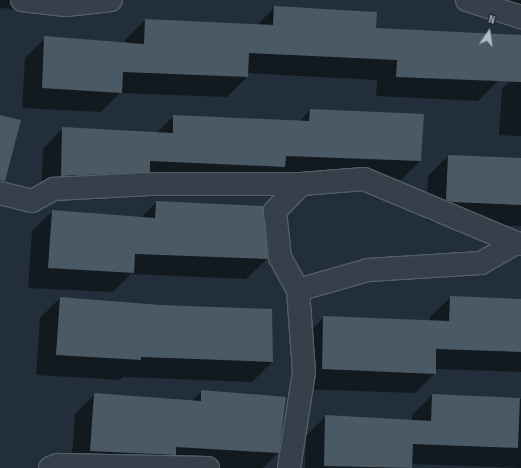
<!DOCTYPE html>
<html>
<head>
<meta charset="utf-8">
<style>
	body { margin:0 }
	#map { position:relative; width:521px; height:468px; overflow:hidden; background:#222f3a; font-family:"Sofia Sans Condensed",sans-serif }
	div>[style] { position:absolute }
	.shadow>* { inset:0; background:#0007 }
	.building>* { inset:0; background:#4b5965 }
	.roads { filter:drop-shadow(1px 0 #545e68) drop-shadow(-1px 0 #545e68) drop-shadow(0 1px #545e68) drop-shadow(0 -1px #545e68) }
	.minor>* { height:22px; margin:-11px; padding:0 11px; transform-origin:11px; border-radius:11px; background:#36404a }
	span { translate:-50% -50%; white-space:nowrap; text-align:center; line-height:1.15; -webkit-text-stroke:4px #1b252f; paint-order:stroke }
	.north { position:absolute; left:469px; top:12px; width:40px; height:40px; -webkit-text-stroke:3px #1b252f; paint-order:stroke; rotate:13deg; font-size:11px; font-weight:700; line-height:16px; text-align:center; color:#b1bbc6 }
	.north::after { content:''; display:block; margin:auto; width:14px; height:18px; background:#b1bbc6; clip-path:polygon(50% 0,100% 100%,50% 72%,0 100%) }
</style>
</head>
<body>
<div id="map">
	<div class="shadow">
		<div style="clip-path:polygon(0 0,88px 0,46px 12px,0 8px)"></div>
		<div style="clip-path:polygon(468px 0,521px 0,521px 5px,515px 11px)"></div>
		<div style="clip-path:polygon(275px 7px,375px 29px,498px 81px,478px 101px,376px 96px,377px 80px,247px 73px,247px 77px,227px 97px,120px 93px,101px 112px,22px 108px,25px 58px,45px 38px,125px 43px,125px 40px,145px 20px,257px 25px)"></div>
		<div style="clip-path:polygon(521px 70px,521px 136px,499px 135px,502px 89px)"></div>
		<div style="clip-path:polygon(310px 110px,420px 161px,400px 181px,275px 176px,41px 195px,43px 149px,63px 128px,156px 133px,174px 116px,299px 122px)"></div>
		<div style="clip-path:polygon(448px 156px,521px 159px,521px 226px,431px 222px,426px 220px,428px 176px)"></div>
		<div style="clip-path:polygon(156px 202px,267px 259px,246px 279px,131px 274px,113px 292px,28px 288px,32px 231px,53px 211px,141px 218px)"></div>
		<div style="clip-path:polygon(451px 297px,521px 300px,521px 372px,435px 369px,435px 373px,415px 393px,302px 389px,304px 337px,324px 317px,430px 321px,430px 317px)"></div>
		<div style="clip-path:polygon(60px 298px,272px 362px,252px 382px,123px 377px,120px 380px,36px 375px,40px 318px)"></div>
		<div style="clip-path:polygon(202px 391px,278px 453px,263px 468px,71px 468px,75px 414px,95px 394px,192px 401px)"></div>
		<div style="clip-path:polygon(432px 395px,521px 399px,521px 468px,411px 464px,411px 468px,305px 468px,306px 436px,326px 416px,412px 421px,412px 415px)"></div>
	</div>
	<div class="building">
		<div style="clip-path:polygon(274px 6px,377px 12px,376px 28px,521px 35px,521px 82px,396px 77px,397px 60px,249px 53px,248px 77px,123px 72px,122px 93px,42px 88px,44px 36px,144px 44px,145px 19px,273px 25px)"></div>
		<div style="clip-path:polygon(310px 109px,424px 114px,421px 161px,286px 156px,285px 167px,150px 161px,150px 172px,61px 176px,62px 127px,173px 133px,173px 115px,309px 121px)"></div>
		<div style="clip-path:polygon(0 115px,21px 120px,5px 181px,0 180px)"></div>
		<div style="clip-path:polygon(448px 155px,521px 158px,521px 205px,452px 202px,446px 200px)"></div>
		<div style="clip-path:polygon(156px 201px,264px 206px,263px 212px,268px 259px,135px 254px,134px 273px,48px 268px,52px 210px,155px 218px)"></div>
		<div style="clip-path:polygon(450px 296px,521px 299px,521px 352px,436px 349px,436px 374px,322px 369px,323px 316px,449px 321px)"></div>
		<div style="clip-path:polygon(60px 297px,160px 305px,272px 309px,273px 362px,141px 357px,141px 360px,56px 355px)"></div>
		<div style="clip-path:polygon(201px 390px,286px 397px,279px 453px,176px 447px,176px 455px,90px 451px,94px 393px,201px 401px)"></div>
		<div style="clip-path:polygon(432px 394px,520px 398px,518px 448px,413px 444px,412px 468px,324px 466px,325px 415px,431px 421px)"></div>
	</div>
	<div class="roads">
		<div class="minor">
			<div style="left:22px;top:0;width:44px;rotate:6.5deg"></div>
			<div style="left:66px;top:5px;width:45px;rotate:-6.3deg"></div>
			<div style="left:467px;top:0;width:57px;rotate:17.5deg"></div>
			<div style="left:0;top:193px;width:33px;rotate:14deg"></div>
			<div style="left:32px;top:201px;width:25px;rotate:-29deg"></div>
			<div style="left:54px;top:189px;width:95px;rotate:-3deg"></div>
			<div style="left:149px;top:184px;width:152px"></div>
			<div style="left:298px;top:290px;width:73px;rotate:-15.9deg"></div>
			<div style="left:368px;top:270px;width:113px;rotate:-3.5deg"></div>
			<div style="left:481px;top:263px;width:40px;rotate:-29.7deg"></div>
			<div style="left:50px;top:468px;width:9px;rotate:-21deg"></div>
			<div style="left:58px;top:465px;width:150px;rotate:1.1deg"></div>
			<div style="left:289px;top:468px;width:97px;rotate:-81.1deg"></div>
			<div style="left:304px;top:372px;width:82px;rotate:-94.2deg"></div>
			<div style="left:298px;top:290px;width:37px;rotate:-119deg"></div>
			<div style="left:280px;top:258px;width:47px;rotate:-96.1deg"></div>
			<div style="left:275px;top:211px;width:37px;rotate:-46deg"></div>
			<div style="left:301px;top:184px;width:63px;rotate:-4.5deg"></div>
			<div style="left:364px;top:179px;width:165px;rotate:22.8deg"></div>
			<div style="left:516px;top:243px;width:5px;rotate:11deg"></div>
		</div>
	</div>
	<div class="north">N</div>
</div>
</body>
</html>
